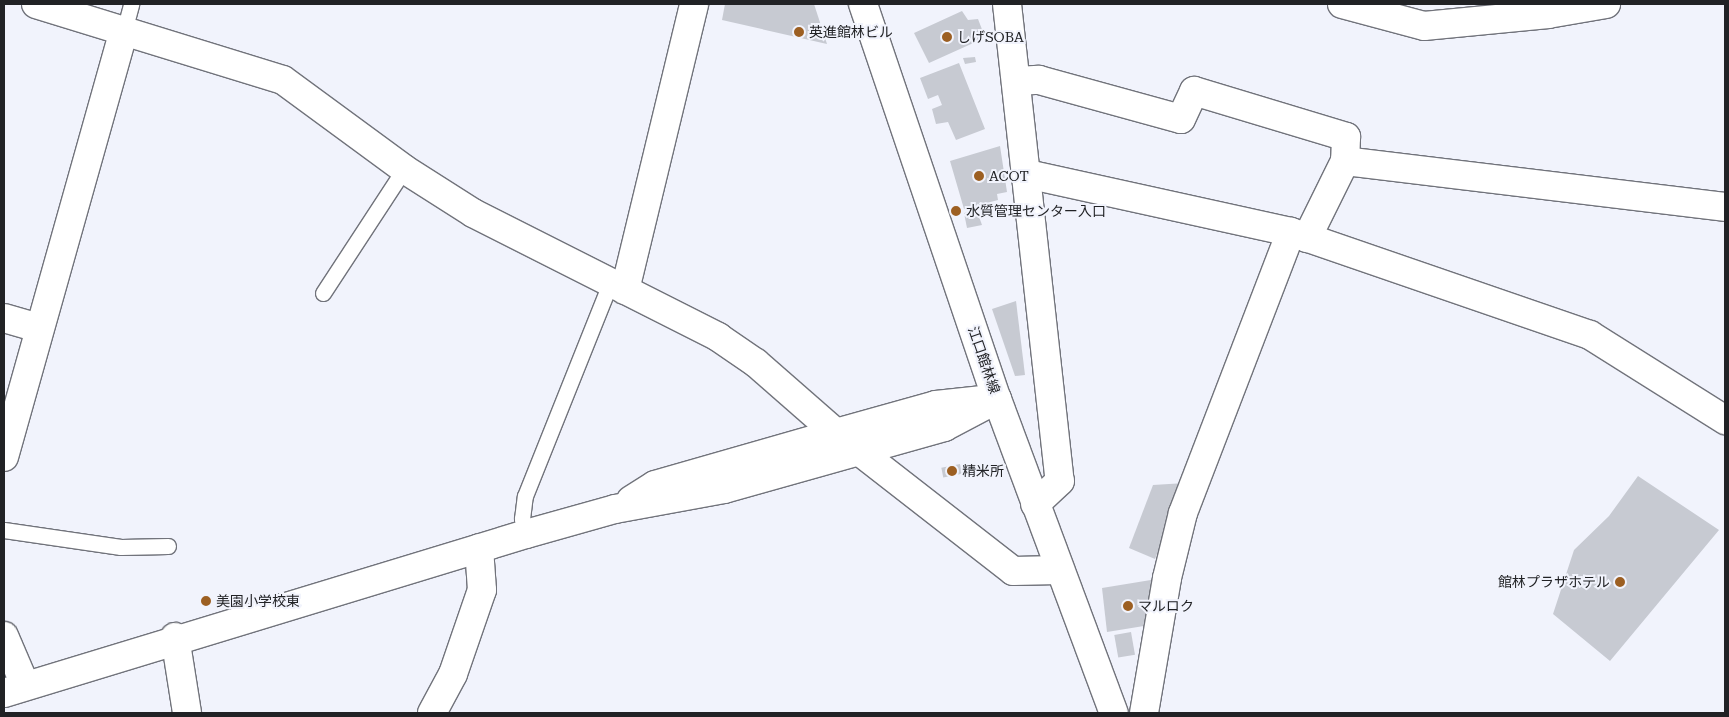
<!DOCTYPE html>
<html>
<head>
<meta charset="utf-8">
<style>
	body { margin:0 }
	#map { position:relative; width:1729px; height:717px; overflow:hidden; background:#f1f3fc; font-family:"Roboto Serif","Noto Sans JP",serif }
	div>[style] { position:absolute }
	.building>* { inset:0; background:#c7cad2; transform-origin:0 0 }
	.roads { filter:drop-shadow(1px 0 #71737b) drop-shadow(-1px 0 #71737b) drop-shadow(0 1px #71737b) drop-shadow(0 -1px #71737b) }
	.lane>* { height:15px; margin:-7.5px; padding:0 7.5px; transform-origin:7.5px; border-radius:7.5px; background:#fff }
	.street>* { height:28px; margin:-14px; padding:0 14px; transform-origin:14px; border-radius:14px; background:#fff }
	.secondary>* { height:28px; margin:-14px; padding:0 14px; transform-origin:14px; border-radius:14px; background:#fff }
	.dots>* { width:14px; height:14px; translate:-50% -50%; box-sizing:border-box; border:2px solid #f1f3fc; border-radius:50% }
	span { translate:-50% -50%; white-space:nowrap; text-align:center; line-height:1.15; -webkit-text-stroke:4px #f1f3fc; paint-order:stroke }
	.poi-label { font-size:14px; color:#212225 }
	.left { translate:0 -50%; text-align:left }
	.right { translate:-100% -50%; text-align:right }
	.street-label { font-size:14px; color:#212225 }
	.frame { position:absolute; inset:0; border:5px solid #212225; pointer-events:none }
</style>
</head>
<body>
<div id="map">
	<div class="building">
		<div style="clip-path:polygon(725px 4px,814px 4px,827px 44px,722px 20px)"></div>
		<div style="clip-path:polygon(962px 11px,968px 20px,978px 19px,983px 32px,977px 35px,980px 40px,929px 63px,914px 33px)"></div>
		<div style="clip-path:polygon(975px 57px,976px 62px,965px 64px,963px 58px)"></div>
		<div style="clip-path:polygon(959px 63px,985px 129px,956px 140px,948px 122px,936px 124px,932px 109px,942px 105px,938px 95px,928px 99px,920px 78px)"></div>
		<div style="clip-path:polygon(1000px 146px,1007px 192px,997px 194px,998px 200px,964px 209px,950px 161px)"></div>
		<div style="clip-path:polygon(977px 211px,982px 225px,967px 228px,964px 213px)"></div>
		<div style="clip-path:polygon(1016px 301px,1025px 375px,1015px 376px,992px 309px)"></div>
		<div style="left:960px;top:464px;width:10px;height:19px;rotate:79deg"></div>
		<div style="clip-path:polygon(1638px 476px,1719px 530px,1610px 661px,1553px 614px,1574px 550px,1609px 516px)"></div>
		<div style="clip-path:polygon(1185px 483px,1155px 559px,1129px 548px,1153px 485px)"></div>
		<div style="clip-path:polygon(1157px 579px,1150px 625px,1107px 632px,1102px 588px)"></div>
		<div style="left:1131px;top:632px;width:23px;height:17px;rotate:80deg"></div>
	</div>
	<div class="roads">
		<div class="lane">
			<div style="left:124px;top:31px;width:28px;rotate:-75deg"></div>
			<div style="left:323px;top:293px;width:148px;rotate:-56.8deg"></div>
			<div style="left:4px;top:530px;width:118px;rotate:8.3deg"></div>
			<div style="left:121px;top:547px;width:47px;rotate:-1.2deg"></div>
			<div style="left:526px;top:534px;width:16px;rotate:-105deg"></div>
			<div style="left:522px;top:519px;width:23px;rotate:-83deg"></div>
			<div style="left:525px;top:496px;width:229px;rotate:-68.2deg"></div>
		</div>
		<div class="street">
			<div style="left:36px;top:4px;width:258px;rotate:17.1deg"></div>
			<div style="left:283px;top:80px;width:150px;rotate:36.3deg"></div>
			<div style="left:404px;top:169px;width:82px;rotate:32.5deg"></div>
			<div style="left:473px;top:213px;width:275px;rotate:26.8deg"></div>
			<div style="left:718px;top:337px;width:46px;rotate:34.4deg"></div>
			<div style="left:756px;top:363px;width:106px;rotate:41.2deg"></div>
			<div style="left:1007px;top:4px;width:480px;rotate:83.7deg"></div>
			<div style="left:1060px;top:481px;width:34px;rotate:137deg"></div>
			<div style="left:1342px;top:4px;width:85px;rotate:15deg"></div>
			<div style="left:1424px;top:26px;width:125px;rotate:-5.5deg"></div>
			<div style="left:1548px;top:14px;width:59px;rotate:-9.8deg"></div>
			<div style="left:1017px;top:81px;width:22px;rotate:-3deg"></div>
			<div style="left:1039px;top:80px;width:147px;rotate:15.4deg"></div>
			<div style="left:1181px;top:119px;width:31px;rotate:-65deg"></div>
			<div style="left:1194px;top:91px;width:159px;rotate:16.8deg"></div>
			<div style="left:1346px;top:137px;width:24px;rotate:92deg"></div>
			<div style="left:1345px;top:161px;width:86px;rotate:116.3deg"></div>
			<div style="left:1345px;top:161px;width:383px;rotate:6.9deg"></div>
			<div style="left:1027px;top:174px;width:270px;rotate:12.4deg"></div>
			<div style="left:1291px;top:232px;width:316px;rotate:19deg"></div>
			<div style="left:1590px;top:335px;width:160px;rotate:32.2deg"></div>
			<div style="left:625px;top:290px;width:294px;rotate:-76.4deg"></div>
			<div style="left:4px;top:318px;width:36px;rotate:16deg"></div>
			<div style="left:859px;top:451px;width:195px;rotate:37.9deg"></div>
			<div style="left:1013px;top:571px;width:46px;rotate:-1.2deg"></div>
			<div style="left:4px;top:457px;width:443px;rotate:-74.3deg"></div>
			<div style="left:4px;top:636px;width:53px;rotate:66.8deg"></div>
			<div style="left:175px;top:637px;width:77px;rotate:81deg"></div>
			<div style="left:432px;top:713px;width:44px;rotate:-61.7deg"></div>
			<div style="left:453px;top:674px;width:89px;rotate:-71deg"></div>
			<div style="left:482px;top:590px;width:42px;rotate:-94.1deg"></div>
			<div style="left:1144px;top:713px;width:137px;rotate:-80.3deg"></div>
			<div style="left:1167px;top:578px;width:67px;rotate:-76.2deg"></div>
			<div style="left:1183px;top:513px;width:301px;rotate:-69deg"></div>
		</div>
		<div class="secondary">
			<div style="left:863px;top:4px;width:417px;rotate:71.3deg"></div>
			<div style="left:997px;top:399px;width:335px;rotate:69.6deg"></div>
			<div style="left:631px;top:500px;width:28px;rotate:-32deg"></div>
			<div style="left:655px;top:485px;width:188px;rotate:-16deg"></div>
			<div style="left:836px;top:433px;width:104px;rotate:-15.6deg"></div>
			<div style="left:936px;top:405px;width:47px;rotate:-6.1deg"></div>
			<div style="left:4px;top:693px;width:546px;rotate:-16.94deg"></div>
			<div style="left:526px;top:534px;width:92px;rotate:-15.7deg"></div>
			<div style="left:615px;top:509px;width:111px;rotate:-10.4deg"></div>
			<div style="left:724px;top:489px;width:229px;rotate:-15.7deg"></div>
			<div style="left:944px;top:427px;width:60px;rotate:-27.8deg"></div>
		</div>
	</div>
	<div class="dots">
		<div style="left:799px;top:32px;background:#9c5f22"></div>
		<div style="left:947px;top:37px;background:#9c5f22"></div>
		<div style="left:979px;top:176px;background:#9c5f22"></div>
		<div style="left:956px;top:211px;background:#9c5f22"></div>
		<div style="left:952px;top:471px;background:#9c5f22"></div>
		<div style="left:1620px;top:582px;background:#9c5f22"></div>
		<div style="left:206px;top:601px;background:#9c5f22"></div>
		<div style="left:1128px;top:606px;background:#9c5f22"></div>
	</div>
	<div class="poi-label">
		<span class="left" style="left:809px;top:32px">英進館林ビル</span>
		<span class="left" style="left:957px;top:37px">しげSOBA</span>
		<span class="left" style="left:989px;top:176px">ACOT</span>
		<span class="left" style="left:966px;top:211px">水質管理センター入口</span>
		<span class="left" style="left:962px;top:471px">精米所</span>
		<span class="right" style="left:1610px;top:582px">館林プラザホテル</span>
		<span class="left" style="left:216px;top:601px">美園小学校東</span>
		<span class="left" style="left:1138px;top:606px">マルロク</span>
	</div>
	<div class="street-label">
		<span style="left:984px;top:360px;rotate:71deg">江口館林線</span>
	</div>
	<div class="frame"></div>
</div>
</body>
</html>
